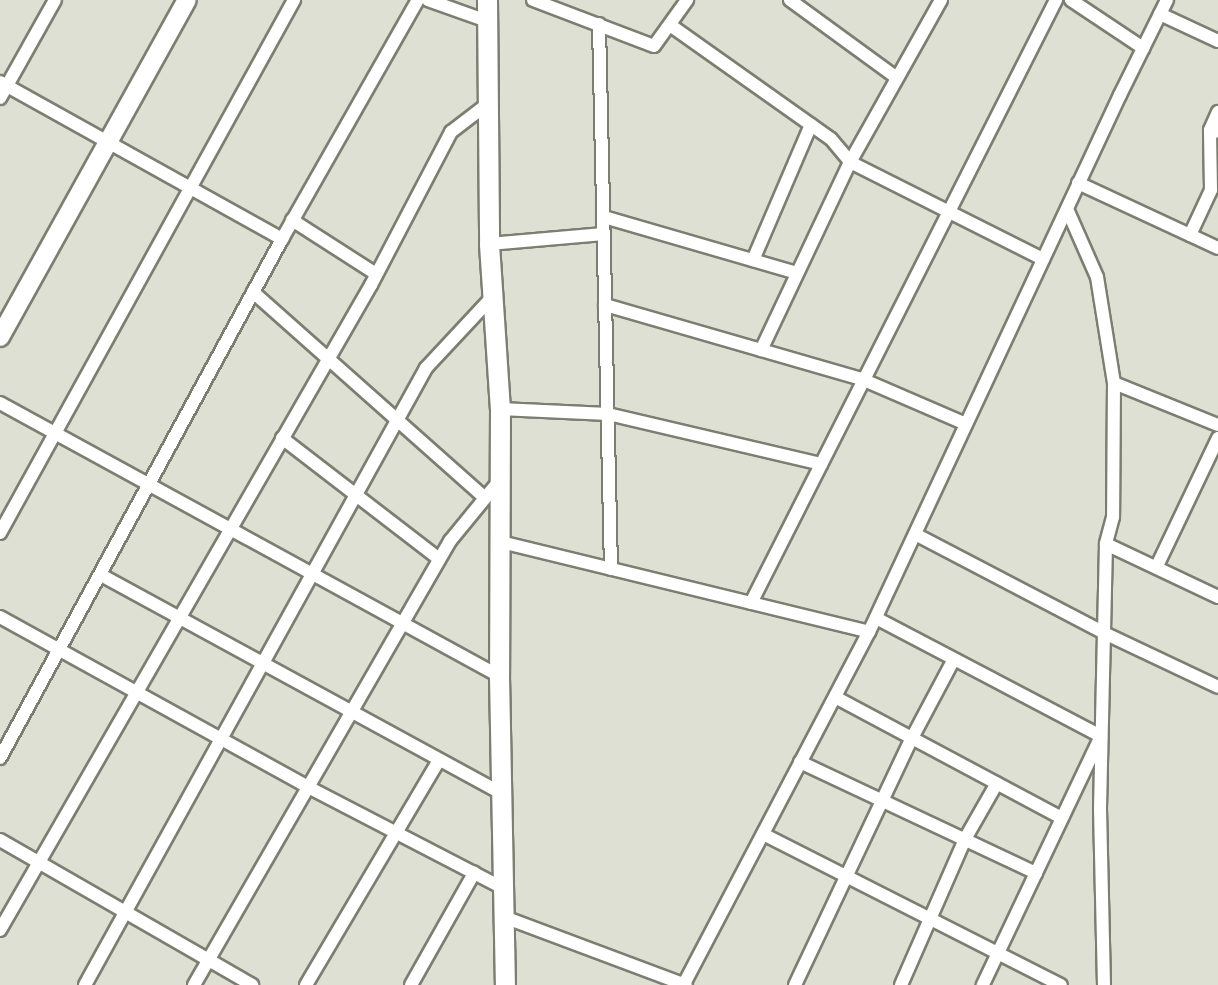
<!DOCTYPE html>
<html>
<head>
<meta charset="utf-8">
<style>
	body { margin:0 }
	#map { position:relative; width:1218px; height:985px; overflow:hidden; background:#dde0d2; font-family:"Source Sans 3",sans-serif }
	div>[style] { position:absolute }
	.roads { filter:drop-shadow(2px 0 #7c7e72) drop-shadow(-2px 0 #7c7e72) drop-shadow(0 2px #7c7e72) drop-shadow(0 -2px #7c7e72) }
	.street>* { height:12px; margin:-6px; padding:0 6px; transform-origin:6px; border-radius:6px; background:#fff }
	.secondary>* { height:18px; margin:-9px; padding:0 9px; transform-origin:9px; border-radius:9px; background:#fff }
	.primary>* { height:19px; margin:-9.5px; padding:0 9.5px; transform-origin:9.5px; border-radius:9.5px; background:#fff }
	span { translate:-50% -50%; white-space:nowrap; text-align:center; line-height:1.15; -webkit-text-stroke:7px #fff; paint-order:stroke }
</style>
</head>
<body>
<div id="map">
	<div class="roads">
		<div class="street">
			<div style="left:428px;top:0;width:63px;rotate:19.6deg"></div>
			<div style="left:533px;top:0;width:129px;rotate:20.8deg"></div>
			<div style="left:654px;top:46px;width:57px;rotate:-54.3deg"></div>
			<div style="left:790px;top:0;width:132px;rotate:36.1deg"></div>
			<div style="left:941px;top:0;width:186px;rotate:119.3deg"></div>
			<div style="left:850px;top:162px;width:216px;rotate:26.7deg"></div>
			<div style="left:1071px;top:0;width:87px;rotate:33.7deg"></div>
			<div style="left:1160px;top:14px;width:64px;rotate:25deg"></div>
			<div style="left:599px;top:24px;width:545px;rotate:88.74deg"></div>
			<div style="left:670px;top:25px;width:197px;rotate:35.3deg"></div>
			<div style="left:831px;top:139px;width:30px;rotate:50deg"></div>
			<div style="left:850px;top:162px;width:208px;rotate:115.3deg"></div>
			<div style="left:0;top:82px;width:323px;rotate:29.1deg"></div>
			<div style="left:0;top:98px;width:112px;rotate:-60.7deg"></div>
			<div style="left:1215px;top:132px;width:5px;rotate:-158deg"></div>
			<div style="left:1210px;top:130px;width:20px;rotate:-66deg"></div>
			<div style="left:1078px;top:183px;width:154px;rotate:24.9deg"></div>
			<div style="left:1067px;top:209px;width:74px;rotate:66.2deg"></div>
			<div style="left:1097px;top:277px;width:107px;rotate:80.9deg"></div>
			<div style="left:1114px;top:383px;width:134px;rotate:90.4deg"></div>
			<div style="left:1113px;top:517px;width:28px;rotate:105deg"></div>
			<div style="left:1106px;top:544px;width:265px;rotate:91.3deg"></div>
			<div style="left:1100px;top:809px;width:176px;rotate:88.7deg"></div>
			<div style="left:604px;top:217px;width:201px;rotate:16.2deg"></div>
			<div style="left:292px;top:220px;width:100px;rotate:32.7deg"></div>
			<div style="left:1190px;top:235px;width:50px;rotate:-65deg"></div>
			<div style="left:1211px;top:190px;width:60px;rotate:-91deg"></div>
			<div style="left:489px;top:244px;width:115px;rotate:-5deg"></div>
			<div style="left:753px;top:260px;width:147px;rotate:-66.8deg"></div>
			<div style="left:253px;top:292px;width:310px;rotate:41.6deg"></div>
			<div style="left:605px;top:305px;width:270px;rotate:16.1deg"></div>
			<div style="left:864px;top:380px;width:111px;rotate:23.3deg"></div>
			<div style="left:1114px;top:383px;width:112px;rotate:22deg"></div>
			<div style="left:0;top:403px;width:569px;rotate:28.68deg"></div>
			<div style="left:500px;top:409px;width:108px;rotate:2.7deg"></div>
			<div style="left:608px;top:414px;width:219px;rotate:13.2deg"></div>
			<div style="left:282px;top:438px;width:198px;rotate:37.6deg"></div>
			<div style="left:0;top:533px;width:609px;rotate:-61.12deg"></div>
			<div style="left:915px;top:534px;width:213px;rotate:27.6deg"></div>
			<div style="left:1104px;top:633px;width:126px;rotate:25.3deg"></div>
			<div style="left:501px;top:542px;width:379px;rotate:13.7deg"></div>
			<div style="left:869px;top:632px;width:593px;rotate:-64.95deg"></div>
			<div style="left:1120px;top:95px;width:106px;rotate:-63.7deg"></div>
			<div style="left:1106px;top:544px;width:124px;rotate:25.3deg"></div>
			<div style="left:1157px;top:566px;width:142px;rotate:-64.5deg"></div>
			<div style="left:101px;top:575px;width:457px;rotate:28.6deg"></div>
			<div style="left:751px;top:603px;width:676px;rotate:-63.17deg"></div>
			<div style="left:0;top:617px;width:352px;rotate:28.9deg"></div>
			<div style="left:308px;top:787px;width:220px;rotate:27.4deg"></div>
			<div style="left:876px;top:618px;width:254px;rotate:27.7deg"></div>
			<div style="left:1101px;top:736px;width:276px;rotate:115.4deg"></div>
			<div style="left:835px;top:697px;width:257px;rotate:28.1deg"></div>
			<div style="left:0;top:758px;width:591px;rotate:-61.48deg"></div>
			<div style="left:282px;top:239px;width:275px;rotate:-60.4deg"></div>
			<div style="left:800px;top:762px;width:261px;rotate:25.2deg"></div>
			<div style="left:763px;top:834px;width:334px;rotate:26.9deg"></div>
			<div style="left:0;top:840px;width:291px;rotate:29.9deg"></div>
			<div style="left:504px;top:917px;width:194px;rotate:20.5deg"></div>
			<div style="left:0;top:930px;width:744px;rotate:-60.09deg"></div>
			<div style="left:371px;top:285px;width:173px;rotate:-62.4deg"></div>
			<div style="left:451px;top:132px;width:44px;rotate:-37.6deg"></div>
			<div style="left:684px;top:984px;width:398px;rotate:-62.3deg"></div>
			<div style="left:85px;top:985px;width:705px;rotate:-61.07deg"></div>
			<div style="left:426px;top:368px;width:100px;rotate:-47deg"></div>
			<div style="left:194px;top:985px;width:513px;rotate:-60.03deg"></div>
			<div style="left:450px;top:541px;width:79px;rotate:-50.7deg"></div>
			<div style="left:306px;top:985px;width:261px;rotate:-59.4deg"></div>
			<div style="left:411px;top:985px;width:129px;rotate:-60.6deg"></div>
			<div style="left:795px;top:985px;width:273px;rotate:-64.7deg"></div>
			<div style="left:912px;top:738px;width:89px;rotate:-62deg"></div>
			<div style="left:901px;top:985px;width:159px;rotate:-66.3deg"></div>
			<div style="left:965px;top:839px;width:64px;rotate:-60.3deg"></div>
		</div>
		<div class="secondary">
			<div style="left:0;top:337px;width:385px;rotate:-61deg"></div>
		</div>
		<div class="primary">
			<div style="left:487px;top:0;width:244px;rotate:89.5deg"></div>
			<div style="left:489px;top:244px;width:165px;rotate:86.2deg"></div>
			<div style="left:500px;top:409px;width:267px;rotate:90.2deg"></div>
			<div style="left:499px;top:676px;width:309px;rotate:88.9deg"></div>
		</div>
	</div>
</div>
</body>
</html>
